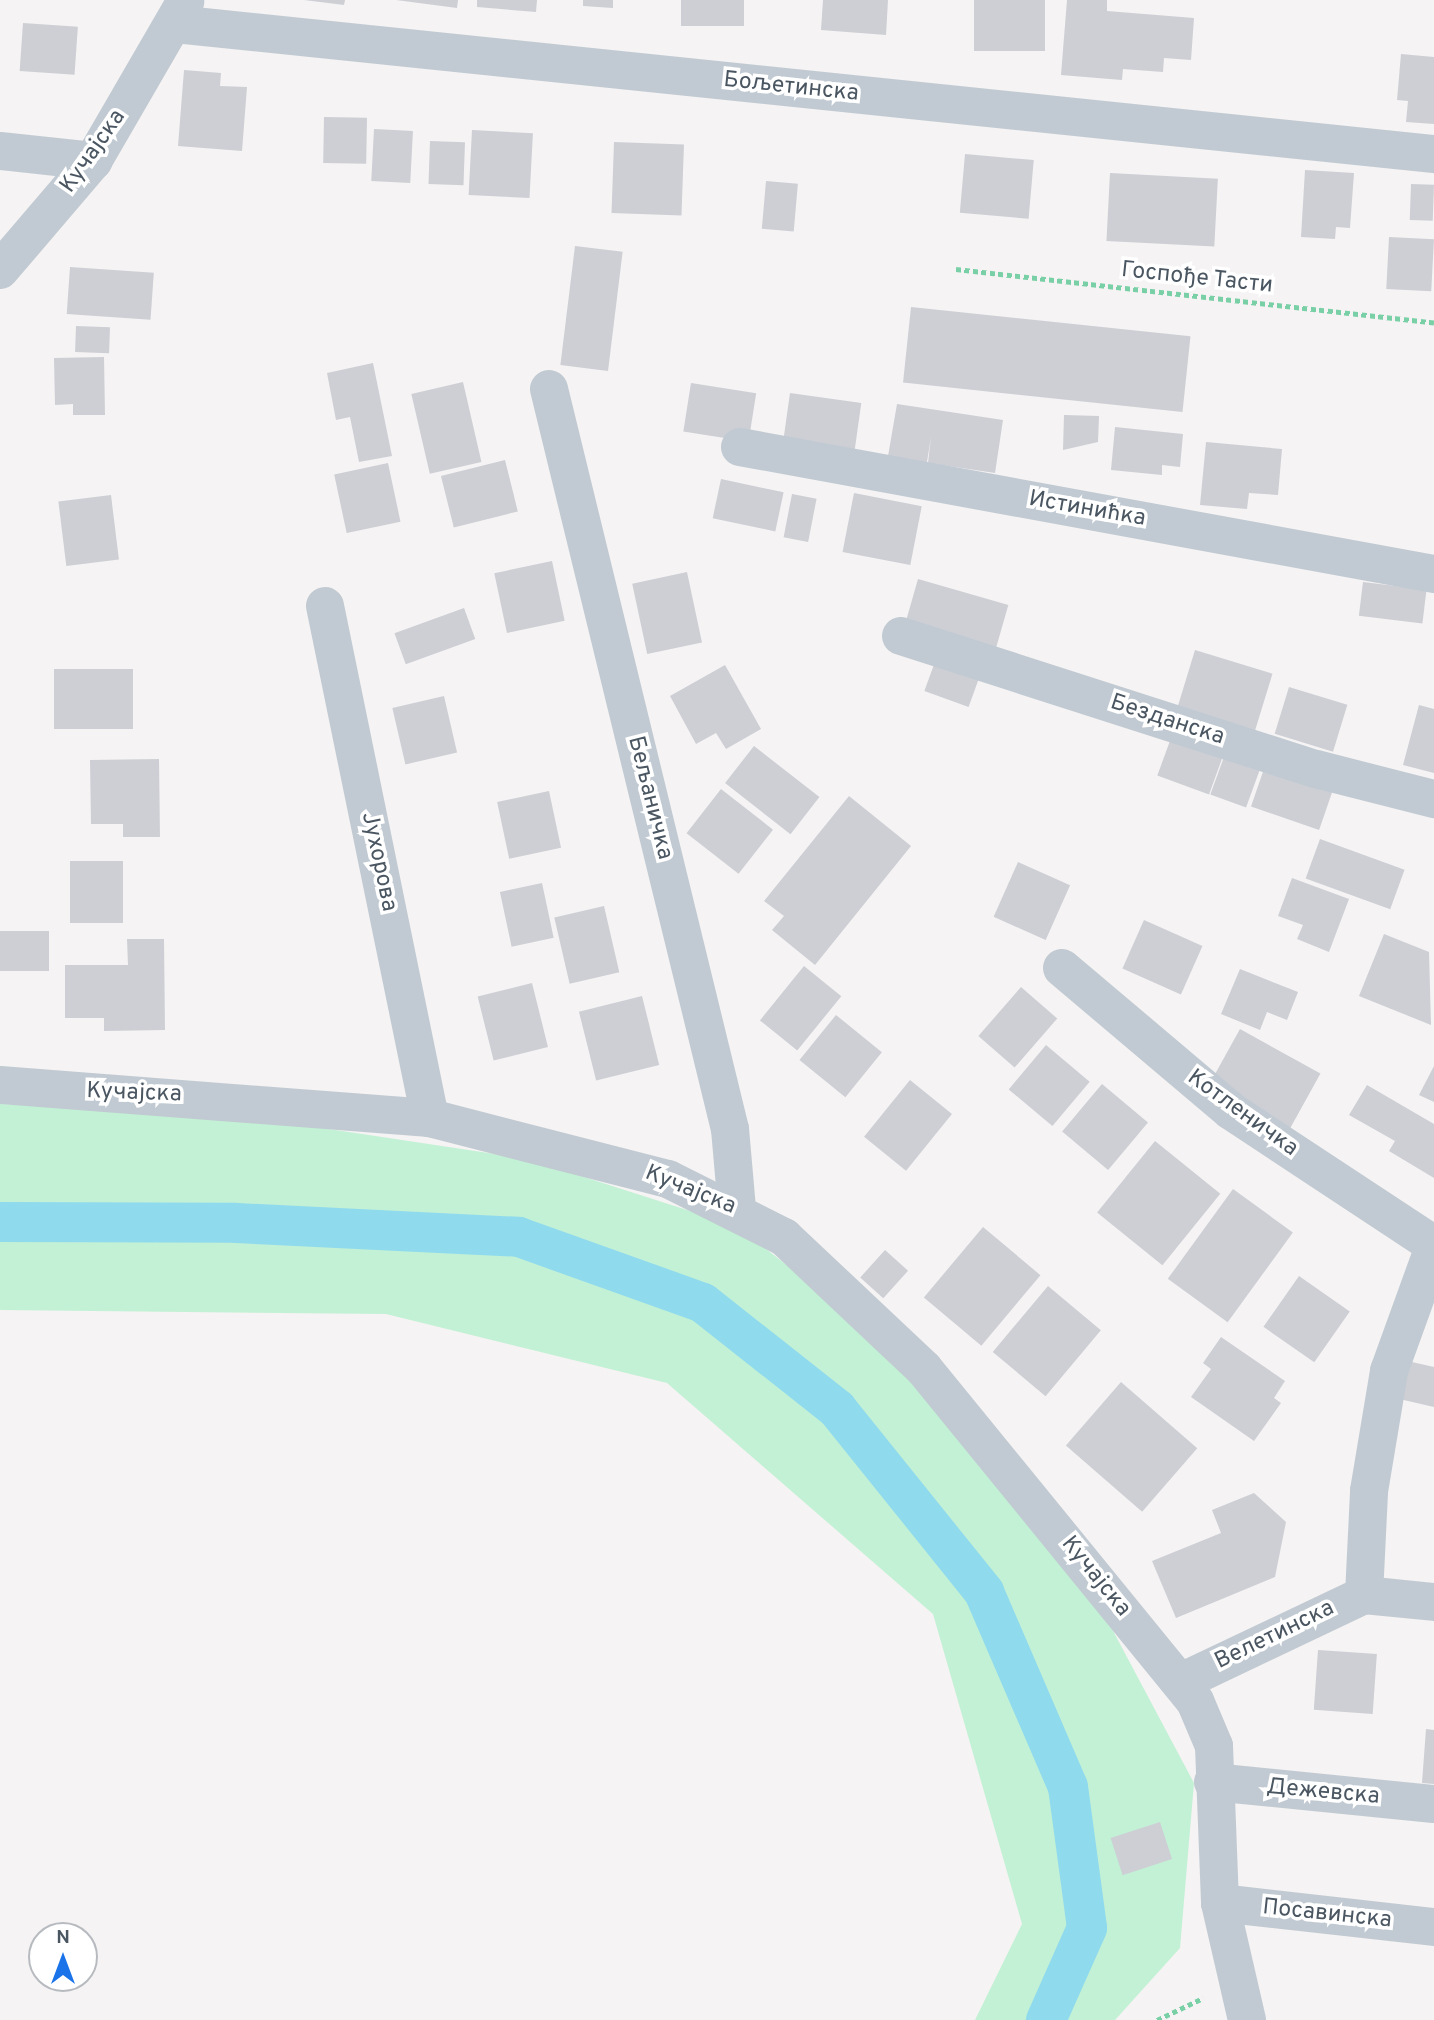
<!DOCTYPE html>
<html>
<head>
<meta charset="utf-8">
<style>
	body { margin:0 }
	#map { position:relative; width:1434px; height:2020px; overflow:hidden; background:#f5f3f3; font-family:Overpass,sans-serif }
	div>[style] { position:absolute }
	.green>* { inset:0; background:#c3f1d5 }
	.canal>* { height:40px; margin:-20px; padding:0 20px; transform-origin:20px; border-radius:20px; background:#90daee }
	.building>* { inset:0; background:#cdcfd5; transform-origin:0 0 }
	.path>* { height:4.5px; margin-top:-2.25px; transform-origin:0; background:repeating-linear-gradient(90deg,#7ad0a6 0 5px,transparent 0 8.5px) }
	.minor>* { height:38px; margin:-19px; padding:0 19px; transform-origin:19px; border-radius:19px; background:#c1cad2 }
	span { translate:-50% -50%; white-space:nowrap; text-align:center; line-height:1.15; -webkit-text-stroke:7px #fff; paint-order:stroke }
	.street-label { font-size:23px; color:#4a5661 }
	.north { position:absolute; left:28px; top:1922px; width:70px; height:70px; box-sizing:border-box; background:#fff; border:2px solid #b7bbc0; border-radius:50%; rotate:0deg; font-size:19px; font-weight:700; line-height:28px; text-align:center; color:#4a5661 }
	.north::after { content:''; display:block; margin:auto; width:24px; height:32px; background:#1a73e8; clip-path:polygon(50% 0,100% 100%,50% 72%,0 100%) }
</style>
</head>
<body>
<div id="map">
	<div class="green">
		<div style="clip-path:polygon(0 1104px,210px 1111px,528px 1159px,737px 1226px,925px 1374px,1070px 1550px,1194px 1783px,1180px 1948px,1115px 2020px,975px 2020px,1022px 1924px,933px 1614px,667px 1383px,386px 1314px,0 1310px)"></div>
	</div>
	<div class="canal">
		<div style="left:0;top:1222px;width:236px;rotate:0.2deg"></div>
		<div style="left:236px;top:1223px;width:283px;rotate:2.8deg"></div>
		<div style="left:519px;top:1237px;width:195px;rotate:19.7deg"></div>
		<div style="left:703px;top:1303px;width:171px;rotate:38.3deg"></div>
		<div style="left:837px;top:1409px;width:235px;rotate:51.2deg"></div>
		<div style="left:984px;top:1592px;width:212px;rotate:66.7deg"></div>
		<div style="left:1068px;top:1787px;width:142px;rotate:82.3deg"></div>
		<div style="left:1087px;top:1928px;width:101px;rotate:114deg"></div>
	</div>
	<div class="building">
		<div style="clip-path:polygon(304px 0,345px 0,344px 5px)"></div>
		<div style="clip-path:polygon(396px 0,458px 0,457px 8px)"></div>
		<div style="clip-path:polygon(477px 0,537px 0,536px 12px,477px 7px)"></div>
		<div style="clip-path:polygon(583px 0,613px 0,613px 8px,583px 6px)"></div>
		<div style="left:681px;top:0;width:63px;height:26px"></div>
		<div style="clip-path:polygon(823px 0,888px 0,886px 35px,821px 30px)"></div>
		<div style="left:974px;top:0;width:71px;height:51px"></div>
		<div style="clip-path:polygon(1067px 0,1107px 0,1107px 11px,1194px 18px,1191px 60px,1164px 58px,1163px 72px,1123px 69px,1122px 80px,1061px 75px)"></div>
		<div style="left:23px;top:23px;width:55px;height:48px;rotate:4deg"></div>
		<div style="clip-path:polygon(1401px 54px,1434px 57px,1434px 124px,1406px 122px,1408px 101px,1397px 100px)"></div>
		<div style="clip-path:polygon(184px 70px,221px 73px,220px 86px,247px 87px,242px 151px,178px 146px)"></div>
		<div style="left:324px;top:117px;width:43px;height:46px;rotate:1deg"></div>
		<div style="left:374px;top:129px;width:39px;height:52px;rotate:3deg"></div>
		<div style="left:472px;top:130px;width:61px;height:65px;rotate:3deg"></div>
		<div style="left:430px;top:141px;width:35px;height:43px;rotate:2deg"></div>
		<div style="left:614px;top:142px;width:70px;height:71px;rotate:2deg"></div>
		<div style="left:965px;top:154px;width:69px;height:59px;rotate:5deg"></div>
		<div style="clip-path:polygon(1305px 170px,1354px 173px,1350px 228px,1336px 227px,1335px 239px,1301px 237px)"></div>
		<div style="left:1110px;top:173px;width:108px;height:68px;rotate:3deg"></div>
		<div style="left:766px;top:181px;width:32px;height:48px;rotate:5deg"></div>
		<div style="left:1411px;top:184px;width:23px;height:36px;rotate:2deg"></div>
		<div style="left:1389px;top:237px;width:45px;height:52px;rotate:3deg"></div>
		<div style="left:575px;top:246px;width:48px;height:120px;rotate:7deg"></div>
		<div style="left:70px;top:267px;width:84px;height:47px;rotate:4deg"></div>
		<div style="left:911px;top:307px;width:281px;height:76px;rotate:6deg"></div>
		<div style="left:76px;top:326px;width:34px;height:26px;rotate:2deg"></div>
		<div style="clip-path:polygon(104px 357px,105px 415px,73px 415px,73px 404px,55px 405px,54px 358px)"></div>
		<div style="clip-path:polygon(373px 363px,392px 456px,359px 462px,350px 417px,336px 420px,327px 373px)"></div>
		<div style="left:463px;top:382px;width:82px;height:53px;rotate:77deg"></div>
		<div style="left:691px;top:383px;width:66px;height:49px;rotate:9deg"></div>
		<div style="left:790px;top:393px;width:72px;height:52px;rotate:8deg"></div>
		<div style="clip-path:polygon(897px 404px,1003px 420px,995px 473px,928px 463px,931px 437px,926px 468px,887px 462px)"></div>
		<div style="clip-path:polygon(1064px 415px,1099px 416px,1098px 442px,1063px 450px)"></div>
		<div style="clip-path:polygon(1115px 427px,1183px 434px,1180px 467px,1162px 465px,1162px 475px,1111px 470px)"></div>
		<div style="clip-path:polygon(1206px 442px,1282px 449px,1278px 495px,1249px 493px,1247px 509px,1200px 505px)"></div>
		<div style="left:505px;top:460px;width:53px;height:66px;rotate:76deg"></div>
		<div style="left:388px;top:463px;width:60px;height:55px;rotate:78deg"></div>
		<div style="left:721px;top:479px;width:64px;height:40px;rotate:12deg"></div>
		<div style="left:854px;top:493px;width:69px;height:60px;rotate:11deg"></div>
		<div style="left:792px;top:494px;width:25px;height:44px;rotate:11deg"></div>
		<div style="left:111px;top:495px;width:65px;height:53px;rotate:83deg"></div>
		<div style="left:552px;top:561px;width:61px;height:59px;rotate:78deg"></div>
		<div style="left:687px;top:572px;width:72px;height:56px;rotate:78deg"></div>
		<div style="left:918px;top:579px;width:94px;height:48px;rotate:16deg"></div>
		<div style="left:1363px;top:582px;width:64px;height:34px;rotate:7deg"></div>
		<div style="left:464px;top:608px;width:33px;height:74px;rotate:70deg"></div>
		<div style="left:1195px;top:650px;width:81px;height:60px;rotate:17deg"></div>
		<div style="left:936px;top:659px;width:47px;height:34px;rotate:20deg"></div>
		<div style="clip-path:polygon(725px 665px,761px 729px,726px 749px,716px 733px,696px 744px,670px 696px)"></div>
		<div style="left:54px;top:669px;width:79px;height:60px"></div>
		<div style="left:1289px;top:687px;width:61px;height:49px;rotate:17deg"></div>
		<div style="left:444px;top:696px;width:58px;height:53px;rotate:77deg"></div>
		<div style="clip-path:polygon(1419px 705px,1434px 709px,1434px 773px,1403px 765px)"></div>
		<div style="left:1171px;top:738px;width:55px;height:40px;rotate:20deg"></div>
		<div style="left:754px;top:746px;width:83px;height:47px;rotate:38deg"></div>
		<div style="left:1224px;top:757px;width:38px;height:40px;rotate:20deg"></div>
		<div style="clip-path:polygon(159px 759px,160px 837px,123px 837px,123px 824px,91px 824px,90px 760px)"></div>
		<div style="left:1266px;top:763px;width:72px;height:46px;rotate:19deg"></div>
		<div style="left:721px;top:789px;width:66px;height:56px;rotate:38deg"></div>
		<div style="left:549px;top:791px;width:58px;height:53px;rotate:78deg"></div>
		<div style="clip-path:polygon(849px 796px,911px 846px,815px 965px,772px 930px,784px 916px,764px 901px)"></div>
		<div style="left:1320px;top:839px;width:90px;height:42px;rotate:20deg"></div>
		<div style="left:70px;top:861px;width:53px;height:62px"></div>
		<div style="left:1018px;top:862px;width:57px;height:60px;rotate:24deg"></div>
		<div style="clip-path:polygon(1292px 878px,1349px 899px,1329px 952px,1297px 939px,1303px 925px,1278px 916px)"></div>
		<div style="left:542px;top:883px;width:56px;height:43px;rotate:78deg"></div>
		<div style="left:604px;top:906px;width:68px;height:51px;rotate:77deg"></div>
		<div style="left:1144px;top:920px;width:64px;height:53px;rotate:24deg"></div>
		<div style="left:49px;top:931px;width:40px;height:49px;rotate:90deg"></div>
		<div style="clip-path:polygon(1384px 934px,1429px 952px,1431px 1025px,1359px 996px)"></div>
		<div style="clip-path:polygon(127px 939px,164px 939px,165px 1030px,104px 1031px,104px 1018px,65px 1018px,65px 965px,128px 965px)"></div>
		<div style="left:804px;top:966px;width:48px;height:70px;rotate:39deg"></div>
		<div style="clip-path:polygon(1240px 969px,1298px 992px,1287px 1020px,1267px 1012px,1260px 1030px,1221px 1014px)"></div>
		<div style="left:532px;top:983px;width:66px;height:56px;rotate:76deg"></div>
		<div style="left:1021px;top:987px;width:48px;height:65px;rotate:41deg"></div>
		<div style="left:642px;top:996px;width:71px;height:65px;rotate:76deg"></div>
		<div style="left:836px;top:1015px;width:59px;height:58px;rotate:39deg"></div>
		<div style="left:1240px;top:1029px;width:92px;height:66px;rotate:29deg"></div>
		<div style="left:1046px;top:1045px;width:57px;height:58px;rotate:40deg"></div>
		<div style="clip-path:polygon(1434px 1066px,1434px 1102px,1419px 1095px)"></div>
		<div style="left:910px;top:1080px;width:54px;height:73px;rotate:39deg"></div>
		<div style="left:1102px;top:1084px;width:60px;height:62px;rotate:40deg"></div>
		<div style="clip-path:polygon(1367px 1085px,1434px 1124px,1434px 1178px,1389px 1151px,1395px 1141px,1349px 1115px)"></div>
		<div style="left:1155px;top:1141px;width:84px;height:92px;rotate:39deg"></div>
		<div style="left:1233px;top:1189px;width:74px;height:111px;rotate:36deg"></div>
		<div style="left:983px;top:1227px;width:75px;height:92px;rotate:40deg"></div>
		<div style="left:885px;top:1250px;width:31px;height:37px;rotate:42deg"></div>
		<div style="left:1299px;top:1276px;width:62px;height:62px;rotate:35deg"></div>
		<div style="left:1048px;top:1286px;width:69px;height:86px;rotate:40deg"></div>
		<div style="clip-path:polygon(1221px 1337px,1285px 1381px,1274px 1398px,1281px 1403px,1254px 1441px,1191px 1397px,1211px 1369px,1203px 1363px)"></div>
		<div style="clip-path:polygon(1403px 1360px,1434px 1367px,1434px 1407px,1395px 1398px)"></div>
		<div style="left:1121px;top:1382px;width:101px;height:84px;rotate:41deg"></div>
		<div style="clip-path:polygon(1254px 1493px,1286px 1522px,1275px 1577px,1176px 1618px,1152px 1561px,1221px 1533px,1212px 1510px)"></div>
		<div style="left:1318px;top:1650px;width:59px;height:60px;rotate:4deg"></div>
		<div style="clip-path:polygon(1426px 1729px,1434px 1730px,1434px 1784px,1422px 1783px)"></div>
		<div style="left:1160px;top:1822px;width:39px;height:52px;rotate:72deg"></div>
	</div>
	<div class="path">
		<div style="left:956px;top:269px;width:481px;rotate:6.4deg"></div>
		<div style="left:1157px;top:2020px;width:51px;rotate:-25.6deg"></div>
	</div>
	<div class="minor">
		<div style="left:175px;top:24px;width:1266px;rotate:5.9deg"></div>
		<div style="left:0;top:151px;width:94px;rotate:6.1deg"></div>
		<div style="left:0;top:270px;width:143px;rotate:-49.5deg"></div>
		<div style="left:93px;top:161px;width:184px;rotate:-59.9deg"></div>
		<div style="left:549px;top:389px;width:762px;rotate:76.26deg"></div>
		<div style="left:730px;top:1129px;width:80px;rotate:85deg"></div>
		<div style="left:740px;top:447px;width:706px;rotate:10.37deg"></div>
		<div style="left:325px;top:606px;width:523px;rotate:78.41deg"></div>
		<div style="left:901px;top:636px;width:436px;rotate:17.8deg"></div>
		<div style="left:1316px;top:769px;width:122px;rotate:14.3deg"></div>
		<div style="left:1062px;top:968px;width:221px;rotate:40.2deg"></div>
		<div style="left:1231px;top:1111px;width:243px;rotate:33.4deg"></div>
		<div style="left:0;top:1085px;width:431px;rotate:4.4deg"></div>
		<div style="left:430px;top:1118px;width:246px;rotate:14.4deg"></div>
		<div style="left:668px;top:1179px;width:130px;rotate:26.6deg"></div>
		<div style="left:784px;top:1237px;width:192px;rotate:43.3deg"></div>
		<div style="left:924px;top:1369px;width:429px;rotate:50.8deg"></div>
		<div style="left:1195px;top:1701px;width:49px;rotate:67.1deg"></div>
		<div style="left:1214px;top:1746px;width:157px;rotate:87.8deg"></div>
		<div style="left:1220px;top:1903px;width:120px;rotate:77deg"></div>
		<div style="left:1364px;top:1595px;width:70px;rotate:5.7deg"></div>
		<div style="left:1181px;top:1682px;width:203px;rotate:-25.4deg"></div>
		<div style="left:1364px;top:1595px;width:104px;rotate:-87.2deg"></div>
		<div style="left:1369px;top:1491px;width:122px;rotate:-80.5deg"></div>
		<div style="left:1389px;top:1371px;width:132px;rotate:-70.1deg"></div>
		<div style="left:1213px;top:1782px;width:222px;rotate:5.7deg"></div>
		<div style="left:1220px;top:1903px;width:215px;rotate:6.4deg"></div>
	</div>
	<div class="street-label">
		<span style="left:791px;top:88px;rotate:6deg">Бољетинска</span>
		<span style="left:94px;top:152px;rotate:-55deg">Кучајска</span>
		<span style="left:1197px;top:279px;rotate:6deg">Госпође Тасти</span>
		<span style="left:1087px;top:510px;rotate:10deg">Истинићка</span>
		<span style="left:1167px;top:721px;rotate:18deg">Безданска</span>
		<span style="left:649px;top:798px;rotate:76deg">Бељаничка</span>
		<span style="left:378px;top:862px;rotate:78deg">Јухорова</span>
		<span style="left:134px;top:1094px;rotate:2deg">Кучајска</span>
		<span style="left:1242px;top:1114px;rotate:36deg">Котленичка</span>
		<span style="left:690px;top:1191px;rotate:22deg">Кучајска</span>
		<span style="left:1095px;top:1577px;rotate:51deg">Кучајска</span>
		<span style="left:1275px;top:1636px;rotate:-26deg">Велетинска</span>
		<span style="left:1323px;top:1793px;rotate:5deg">Дежевска</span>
		<span style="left:1327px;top:1915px;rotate:6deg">Посавинска</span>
	</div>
	<div class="north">N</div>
</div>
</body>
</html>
